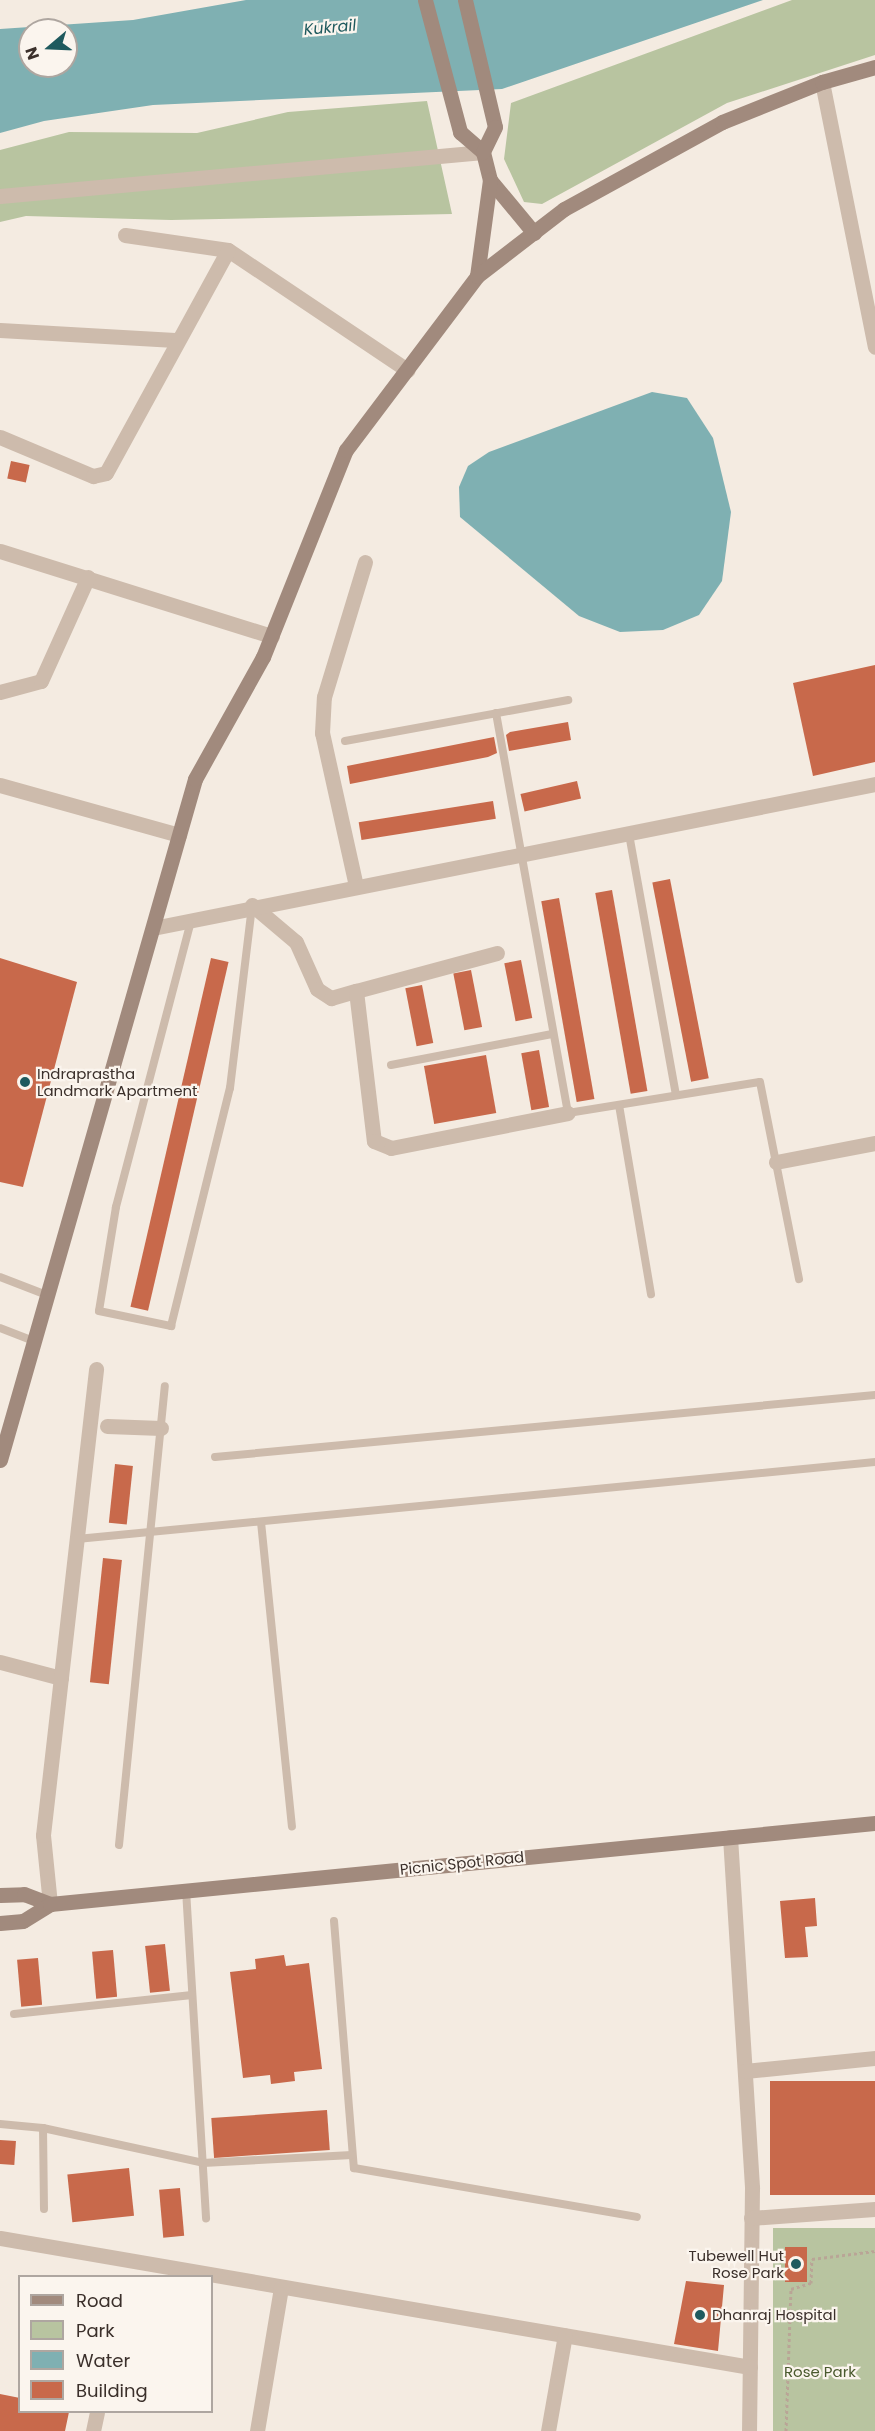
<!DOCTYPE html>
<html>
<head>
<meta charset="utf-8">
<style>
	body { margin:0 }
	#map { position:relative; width:875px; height:2431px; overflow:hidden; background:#f4ebe1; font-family:Poppins,sans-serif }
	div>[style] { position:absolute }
	.green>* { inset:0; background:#b8c4a0; transform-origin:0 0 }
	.water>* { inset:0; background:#7fb0b2 }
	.building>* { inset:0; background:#c8694b; transform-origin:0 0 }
	.path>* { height:3px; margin-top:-1.5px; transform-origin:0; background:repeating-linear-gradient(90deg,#b9a596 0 3px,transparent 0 6px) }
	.lane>* { height:8px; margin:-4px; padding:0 4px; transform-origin:4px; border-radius:4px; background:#cdbbac }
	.street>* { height:15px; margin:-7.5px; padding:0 7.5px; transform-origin:7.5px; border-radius:7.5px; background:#cdbbac }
	.secondary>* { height:15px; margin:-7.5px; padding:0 7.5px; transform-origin:7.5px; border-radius:7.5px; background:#a18a7d }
	.dots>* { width:16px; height:16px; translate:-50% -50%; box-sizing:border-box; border:3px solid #fbf5ee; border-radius:50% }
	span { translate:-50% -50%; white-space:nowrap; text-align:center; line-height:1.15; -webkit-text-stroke:4.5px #fbf5ee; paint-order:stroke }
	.poi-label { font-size:15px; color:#3b302b }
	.left { translate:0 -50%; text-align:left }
	.right { translate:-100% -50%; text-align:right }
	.street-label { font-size:15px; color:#3b302b }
	.park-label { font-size:15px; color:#4a5a2e }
	.water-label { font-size:16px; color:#1f5a5e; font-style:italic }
	.legend { position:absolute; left:18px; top:2275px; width:195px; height:138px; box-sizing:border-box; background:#fbf5ee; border:2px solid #aea6a0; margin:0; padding:8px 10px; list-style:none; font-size:18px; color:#3b302b }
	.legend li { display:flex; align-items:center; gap:12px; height:30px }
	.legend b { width:30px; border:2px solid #aea6a0 }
	.north { position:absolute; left:18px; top:18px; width:60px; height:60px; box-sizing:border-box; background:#fbf5ee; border:2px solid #aea6a0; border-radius:50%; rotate:251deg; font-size:16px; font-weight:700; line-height:24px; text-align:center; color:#3b302b }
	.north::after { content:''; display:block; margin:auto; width:21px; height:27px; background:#1f5a5e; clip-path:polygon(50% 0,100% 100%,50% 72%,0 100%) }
</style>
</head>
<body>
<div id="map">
	<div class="green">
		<div style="clip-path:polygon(792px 0,875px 0,875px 55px,727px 103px,542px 204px,524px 202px,504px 159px,511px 103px)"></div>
		<div style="clip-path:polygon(427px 101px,452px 214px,171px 220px,26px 216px,0 222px,0 150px,69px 132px,197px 133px,288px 112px)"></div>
		<div style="left:875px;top:2228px;width:203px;height:102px;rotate:90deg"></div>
	</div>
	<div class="water">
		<div style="clip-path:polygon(evenodd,246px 0,763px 0,502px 89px,153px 105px,44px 121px,0 133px,0 29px,133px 20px,246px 0,30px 30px,66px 30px,66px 66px,30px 66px,30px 30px)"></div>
		<div style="clip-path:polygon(652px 392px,687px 398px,713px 438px,731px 512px,722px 581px,699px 615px,663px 630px,620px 632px,579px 616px,460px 517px,459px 487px,468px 466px,489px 452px)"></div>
	</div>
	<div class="building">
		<div style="left:11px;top:461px;width:19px;height:18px;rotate:12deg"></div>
		<div style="clip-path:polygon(875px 665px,875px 762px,813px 776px,793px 683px)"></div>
		<div style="clip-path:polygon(568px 722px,571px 740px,509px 751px,506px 735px,510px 732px)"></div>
		<div style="clip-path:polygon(494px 737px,497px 753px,488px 757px,350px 784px,347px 766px)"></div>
		<div style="left:577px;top:781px;width:18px;height:58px;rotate:77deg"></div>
		<div style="left:493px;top:801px;width:18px;height:136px;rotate:81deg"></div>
		<div style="left:670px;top:879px;width:203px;height:18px;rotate:79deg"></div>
		<div style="left:612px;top:890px;width:204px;height:17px;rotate:80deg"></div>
		<div style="left:559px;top:898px;width:204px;height:18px;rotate:80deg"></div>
		<div style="clip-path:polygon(0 958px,77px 982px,23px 1187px,0 1182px)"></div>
		<div style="left:211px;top:958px;width:18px;height:358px;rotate:13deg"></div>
		<div style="left:521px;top:960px;width:59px;height:17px;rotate:79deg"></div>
		<div style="left:471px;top:970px;width:58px;height:18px;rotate:79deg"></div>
		<div style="left:422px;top:985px;width:59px;height:17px;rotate:79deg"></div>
		<div style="left:539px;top:1050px;width:58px;height:18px;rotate:80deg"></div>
		<div style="left:486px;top:1055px;width:59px;height:63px;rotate:80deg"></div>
		<div style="left:115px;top:1464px;width:18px;height:59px;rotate:6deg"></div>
		<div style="left:103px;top:1558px;width:19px;height:125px;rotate:6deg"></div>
		<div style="clip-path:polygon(815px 1898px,817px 1926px,805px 1927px,808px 1957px,785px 1958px,780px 1901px)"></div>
		<div style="left:165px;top:1944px;width:47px;height:20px;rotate:84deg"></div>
		<div style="left:113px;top:1950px;width:47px;height:21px;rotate:85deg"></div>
		<div style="clip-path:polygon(284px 1955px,286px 1966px,309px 1963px,322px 2069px,294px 2072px,295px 2081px,271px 2084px,270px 2075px,243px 2078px,230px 1972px,256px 1969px,255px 1959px)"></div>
		<div style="left:38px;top:1958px;width:47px;height:21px;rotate:85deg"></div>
		<div style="left:875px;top:2081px;width:114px;height:105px;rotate:90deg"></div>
		<div style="left:327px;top:2110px;width:40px;height:116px;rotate:86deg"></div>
		<div style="left:0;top:2140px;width:16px;height:24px;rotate:4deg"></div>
		<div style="left:129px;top:2168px;width:48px;height:62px;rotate:84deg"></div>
		<div style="left:180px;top:2188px;width:48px;height:21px;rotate:85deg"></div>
		<div style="left:785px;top:2247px;width:22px;height:35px"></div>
		<div style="clip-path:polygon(686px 2281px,724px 2285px,718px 2351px,674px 2344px)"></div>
		<div style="clip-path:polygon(0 2394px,20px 2398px,20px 2412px,69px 2412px,65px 2431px,0 2431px)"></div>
	</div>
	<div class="path">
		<div style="left:786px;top:2431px;width:142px;rotate:-88deg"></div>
		<div style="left:791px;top:2289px;width:21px;rotate:-17deg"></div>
		<div style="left:811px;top:2283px;width:24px;rotate:-88deg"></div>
		<div style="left:812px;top:2259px;width:64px;rotate:-7.2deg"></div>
	</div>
	<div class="lane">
		<div style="left:496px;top:713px;width:406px;rotate:79.8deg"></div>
		<div style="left:568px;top:1113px;width:194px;rotate:-9.2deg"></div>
		<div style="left:760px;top:1082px;width:201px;rotate:78.8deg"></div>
		<div style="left:345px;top:741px;width:227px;rotate:-10.4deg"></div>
		<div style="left:629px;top:834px;width:265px;rotate:79.8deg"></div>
		<div style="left:191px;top:921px;width:296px;rotate:104.7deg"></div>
		<div style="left:116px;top:1207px;width:105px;rotate:99.3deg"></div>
		<div style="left:99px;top:1311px;width:74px;rotate:11.8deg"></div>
		<div style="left:171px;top:1326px;width:245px;rotate:-76.1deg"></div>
		<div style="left:230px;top:1088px;width:182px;rotate:-83.1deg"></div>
		<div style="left:391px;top:1065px;width:164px;rotate:-10.9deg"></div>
		<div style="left:619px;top:1105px;width:192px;rotate:80.4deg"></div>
		<div style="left:0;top:1277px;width:50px;rotate:21deg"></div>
		<div style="left:0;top:1328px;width:36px;rotate:21deg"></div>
		<div style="left:215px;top:1457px;width:663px;rotate:-5.37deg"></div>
		<div style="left:261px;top:1522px;width:306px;rotate:84.2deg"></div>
		<div style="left:77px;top:1539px;width:802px;rotate:-5.51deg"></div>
		<div style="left:119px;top:1845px;width:461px;rotate:-84.3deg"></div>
		<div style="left:186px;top:1890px;width:329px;rotate:86.5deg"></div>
		<div style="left:334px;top:1921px;width:248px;rotate:85.4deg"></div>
		<div style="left:354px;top:2168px;width:287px;rotate:9.8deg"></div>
		<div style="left:14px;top:2014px;width:179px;rotate:-6.1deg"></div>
		<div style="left:0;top:2124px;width:43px;rotate:5.3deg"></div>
		<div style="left:43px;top:2128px;width:164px;rotate:12.3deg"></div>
		<div style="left:203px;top:2163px;width:149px;rotate:-3.1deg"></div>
		<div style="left:43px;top:2128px;width:81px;rotate:89.3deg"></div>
	</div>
	<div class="street">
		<div style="left:822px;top:82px;width:270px;rotate:78.7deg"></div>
		<div style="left:0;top:196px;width:485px;rotate:-5.2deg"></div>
		<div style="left:125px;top:235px;width:104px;rotate:8.3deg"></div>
		<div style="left:228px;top:250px;width:216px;rotate:33.8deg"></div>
		<div style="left:0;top:330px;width:175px;rotate:3.3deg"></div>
		<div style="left:0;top:437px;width:101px;rotate:22.8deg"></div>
		<div style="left:93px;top:476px;width:13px;rotate:-13deg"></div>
		<div style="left:106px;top:473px;width:254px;rotate:-61.3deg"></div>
		<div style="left:0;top:551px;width:285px;rotate:17.4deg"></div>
		<div style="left:0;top:692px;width:42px;rotate:-15deg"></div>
		<div style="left:41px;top:681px;width:114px;rotate:-65.7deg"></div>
		<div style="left:0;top:785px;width:186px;rotate:15.6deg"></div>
		<div style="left:356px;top:886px;width:157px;rotate:-102.5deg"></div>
		<div style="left:322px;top:733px;width:36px;rotate:-87deg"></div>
		<div style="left:324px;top:697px;width:141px;rotate:-73.1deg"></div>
		<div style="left:252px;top:905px;width:57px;rotate:40.1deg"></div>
		<div style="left:296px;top:942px;width:51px;rotate:65.9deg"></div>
		<div style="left:317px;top:989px;width:17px;rotate:33deg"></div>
		<div style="left:331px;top:998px;width:26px;rotate:-16deg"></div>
		<div style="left:153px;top:928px;width:736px;rotate:-11.28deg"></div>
		<div style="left:497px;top:953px;width:146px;rotate:164.9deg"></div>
		<div style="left:356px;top:991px;width:151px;rotate:83.2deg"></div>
		<div style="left:374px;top:1141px;width:18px;rotate:22deg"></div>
		<div style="left:391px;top:1148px;width:180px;rotate:-11.2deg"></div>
		<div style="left:776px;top:1162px;width:101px;rotate:-10.9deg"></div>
		<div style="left:107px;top:1426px;width:54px;rotate:2.1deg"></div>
		<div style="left:0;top:1662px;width:63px;rotate:14.7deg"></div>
		<div style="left:730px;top:1837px;width:352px;rotate:86.4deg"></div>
		<div style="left:752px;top:2188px;width:243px;rotate:90.7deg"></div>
		<div style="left:50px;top:1904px;width:69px;rotate:-95.8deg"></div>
		<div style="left:43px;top:1835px;width:469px;rotate:-83.5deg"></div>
		<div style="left:745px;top:2071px;width:131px;rotate:-5.7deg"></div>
		<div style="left:751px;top:2218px;width:124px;rotate:-4.2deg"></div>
		<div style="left:0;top:2238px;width:761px;rotate:9.76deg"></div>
		<div style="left:93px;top:2431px;width:19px;rotate:-78deg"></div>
		<div style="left:257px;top:2431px;width:146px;rotate:-80.5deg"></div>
		<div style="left:548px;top:2431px;width:97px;rotate:-80deg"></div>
	</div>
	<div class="secondary">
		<div style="left:425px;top:0;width:137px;rotate:75.1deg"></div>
		<div style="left:460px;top:132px;width:30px;rotate:41deg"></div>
		<div style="left:483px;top:152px;width:29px;rotate:76deg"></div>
		<div style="left:490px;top:180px;width:69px;rotate:50.3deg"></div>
		<div style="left:465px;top:0;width:130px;rotate:76.7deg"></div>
		<div style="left:495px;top:127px;width:28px;rotate:116deg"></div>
		<div style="left:477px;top:276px;width:97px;rotate:-82.3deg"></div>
		<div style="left:0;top:1460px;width:708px;rotate:-74.02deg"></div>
		<div style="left:195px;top:779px;width:140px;rotate:-60.9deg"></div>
		<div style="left:263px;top:657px;width:223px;rotate:-68.2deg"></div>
		<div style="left:346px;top:450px;width:218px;rotate:-53deg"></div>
		<div style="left:477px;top:276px;width:110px;rotate:-37.6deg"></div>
		<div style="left:564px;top:209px;width:180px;rotate:-28.8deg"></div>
		<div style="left:722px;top:122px;width:108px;rotate:-21.8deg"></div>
		<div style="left:822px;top:82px;width:55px;rotate:-15.8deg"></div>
		<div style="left:0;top:1895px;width:24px;rotate:-2deg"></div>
		<div style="left:24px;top:1894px;width:28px;rotate:21deg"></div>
		<div style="left:0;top:1923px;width:23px;rotate:-5deg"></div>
		<div style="left:23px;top:1921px;width:32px;rotate:-32deg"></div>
		<div style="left:50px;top:1904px;width:829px;rotate:-5.61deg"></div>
	</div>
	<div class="dots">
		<div style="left:25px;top:1082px;background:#1f5a5e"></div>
		<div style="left:796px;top:2264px;background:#1f5a5e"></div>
		<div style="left:700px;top:2315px;background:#1f5a5e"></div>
	</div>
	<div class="poi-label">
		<span class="left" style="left:37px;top:1082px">Indraprastha<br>Landmark Apartment</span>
		<span class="right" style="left:784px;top:2264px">Tubewell Hut<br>Rose Park</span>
		<span class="left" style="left:712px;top:2315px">Dhanraj Hospital</span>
	</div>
	<div class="street-label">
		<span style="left:462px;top:1863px;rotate:-6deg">Picnic Spot Road</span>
	</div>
	<div class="park-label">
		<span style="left:820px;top:2372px">Rose Park</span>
	</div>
	<div class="water-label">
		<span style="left:330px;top:28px;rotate:-5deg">Kukrail</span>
	</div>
	<ul class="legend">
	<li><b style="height:8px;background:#a18a7d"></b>Road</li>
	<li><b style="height:16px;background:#b8c4a0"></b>Park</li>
	<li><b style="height:16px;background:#7fb0b2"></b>Water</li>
	<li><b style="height:16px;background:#c8694b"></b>Building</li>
	</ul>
	<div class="north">N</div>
</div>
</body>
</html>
